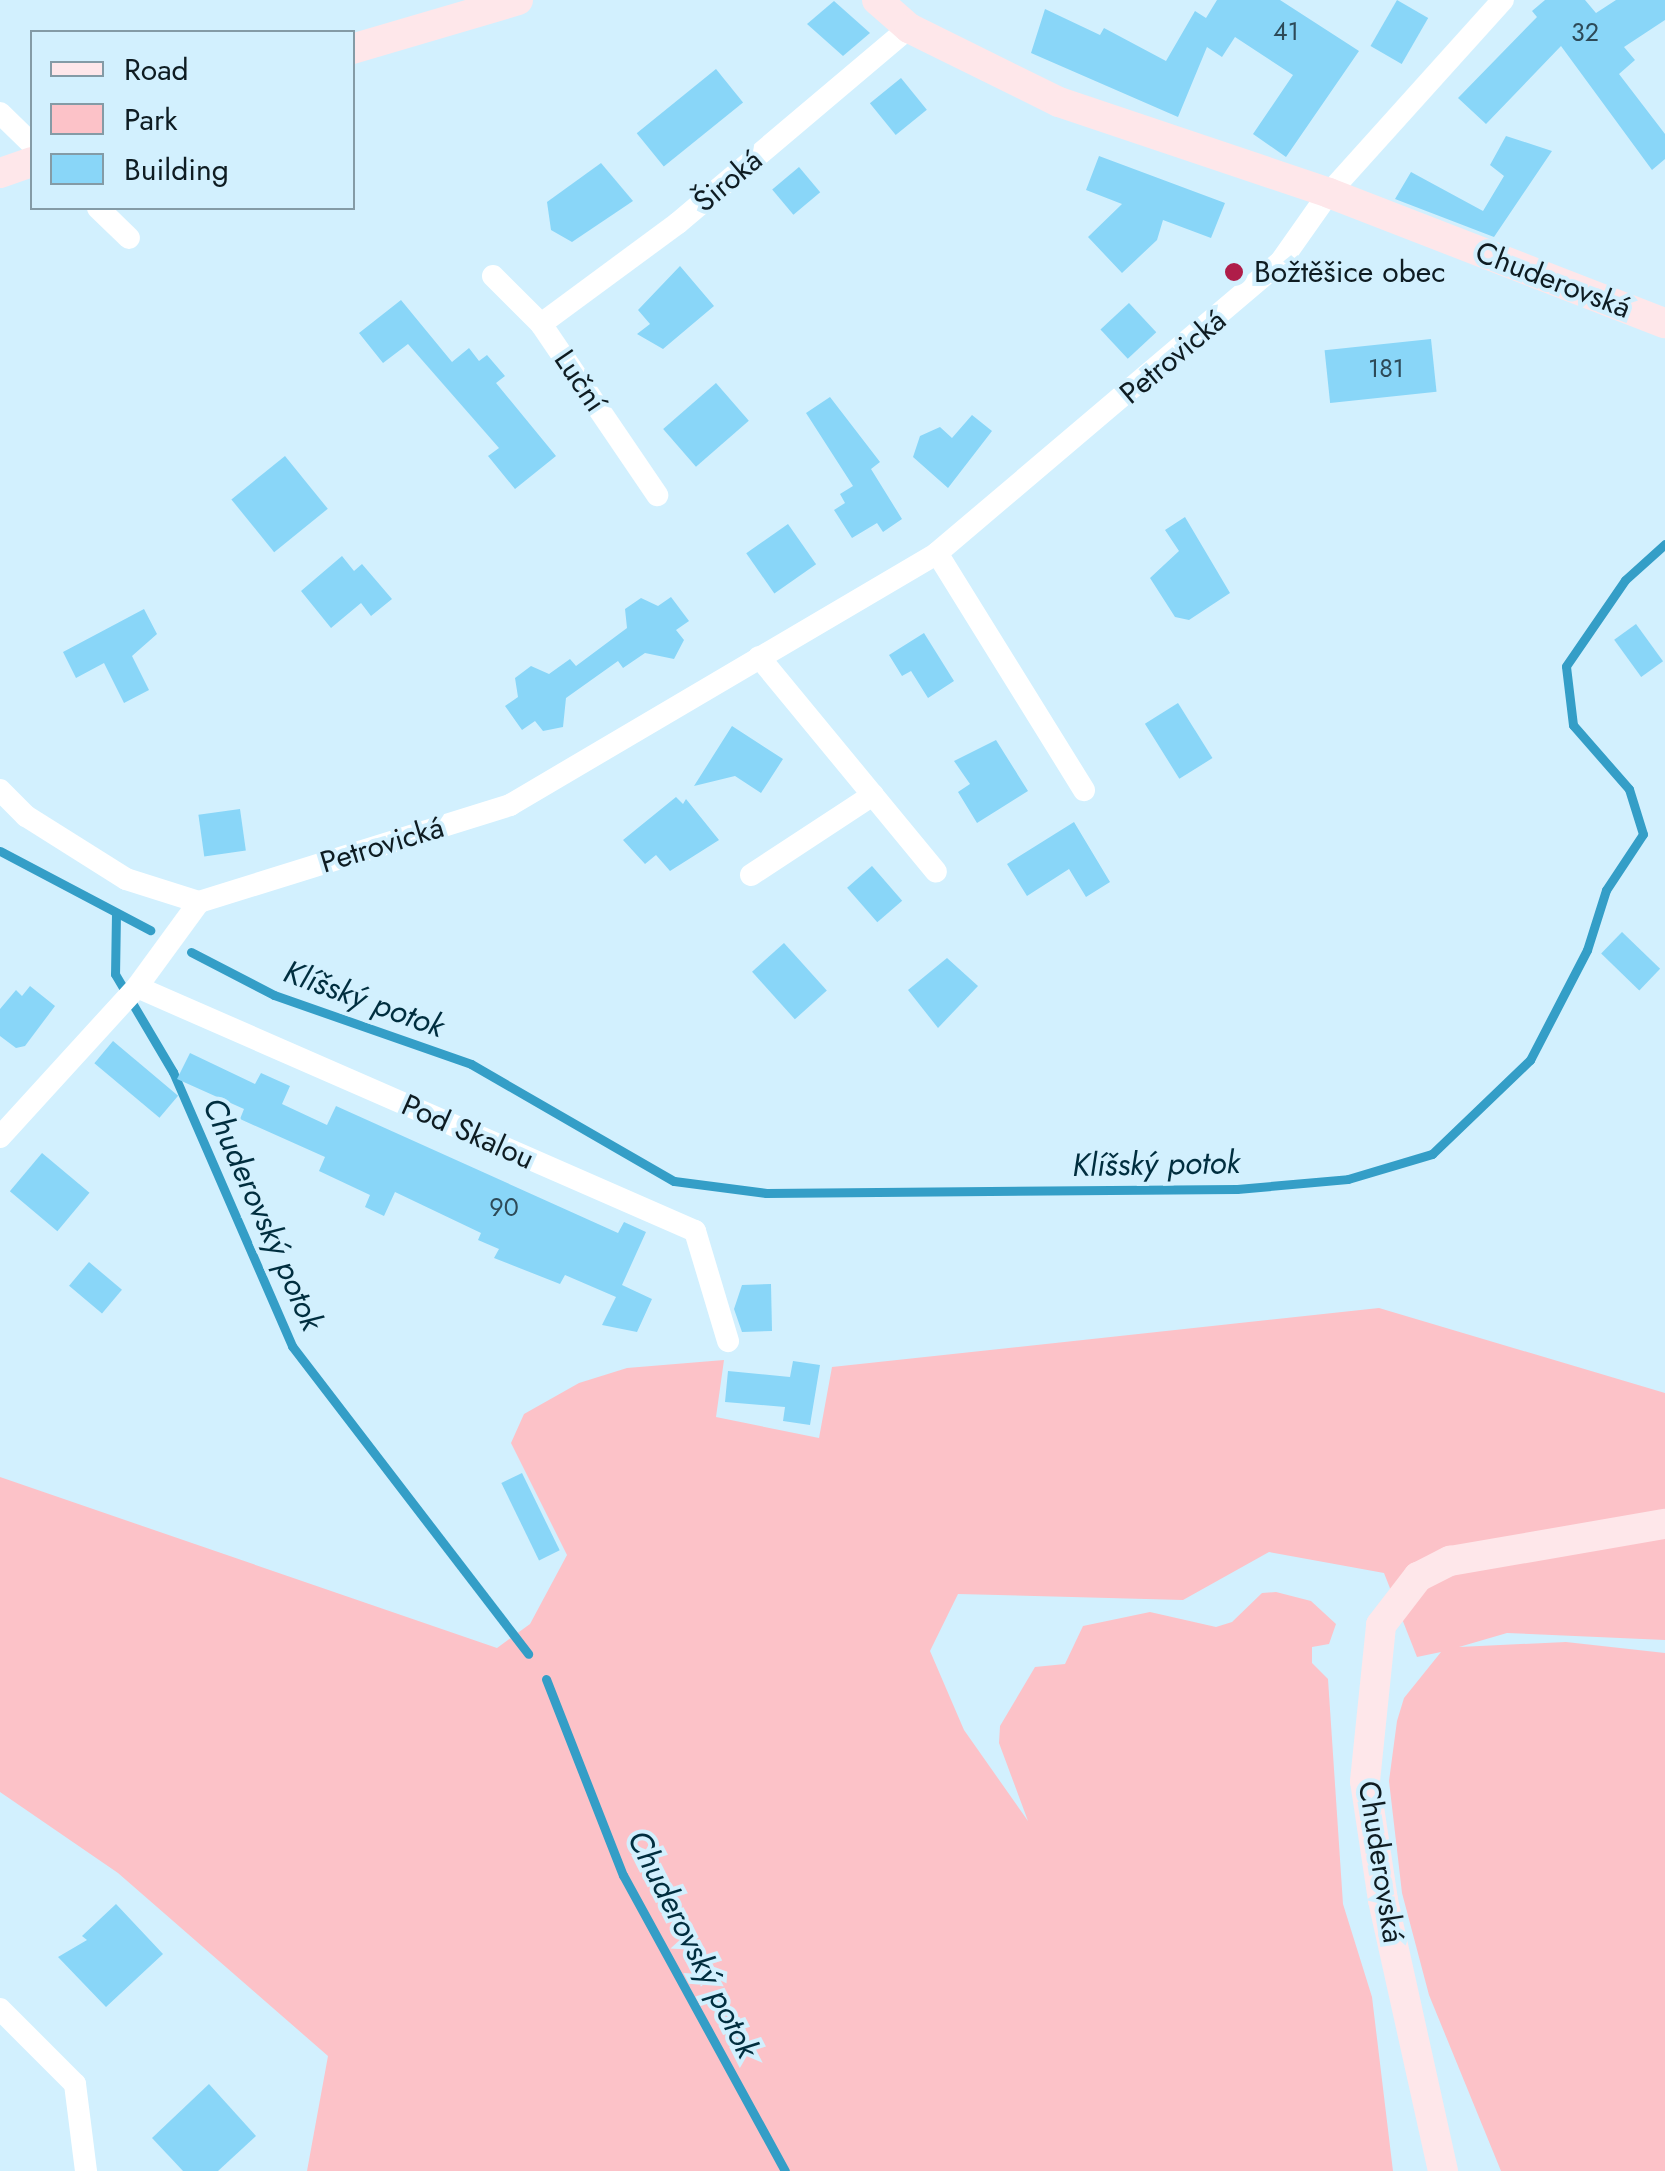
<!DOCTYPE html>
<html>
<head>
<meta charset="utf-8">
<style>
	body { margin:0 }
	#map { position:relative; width:1665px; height:2171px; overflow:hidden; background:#d2f0fe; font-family:Jost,sans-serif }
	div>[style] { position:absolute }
	.green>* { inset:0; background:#fcc2c8 }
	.stream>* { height:9px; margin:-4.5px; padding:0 4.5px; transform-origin:4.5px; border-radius:4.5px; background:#349ec7 }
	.building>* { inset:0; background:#89d6f8; transform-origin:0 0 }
	.street>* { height:22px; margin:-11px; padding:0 11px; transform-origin:11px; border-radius:11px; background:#fff }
	.secondary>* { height:30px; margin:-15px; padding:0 15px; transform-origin:15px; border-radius:15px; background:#fee7ea }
	.dots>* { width:28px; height:28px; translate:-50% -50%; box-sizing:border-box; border:5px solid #d2f0fe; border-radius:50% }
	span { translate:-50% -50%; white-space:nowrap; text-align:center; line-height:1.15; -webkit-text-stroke:8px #d2f0fe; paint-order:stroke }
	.number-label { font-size:25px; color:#2d4a58 }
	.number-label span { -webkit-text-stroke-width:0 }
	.street-label { font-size:30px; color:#0e1c22 }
	.poi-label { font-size:30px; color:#0e1c22 }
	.left { translate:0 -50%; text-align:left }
	.water-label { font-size:32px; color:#002e3f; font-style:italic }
	.legend { position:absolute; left:30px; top:30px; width:325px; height:180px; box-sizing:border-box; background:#d2f0fe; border:2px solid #849ba6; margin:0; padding:12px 18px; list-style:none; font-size:30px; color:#0e1c22 }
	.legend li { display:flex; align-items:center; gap:20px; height:50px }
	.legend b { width:50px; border:2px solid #849ba6 }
</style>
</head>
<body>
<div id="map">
	<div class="green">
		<div style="clip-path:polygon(1379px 1308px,1665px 1393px,1665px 1640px,1507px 1633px,1459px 1647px,1566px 1642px,1665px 1653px,1665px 2171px,1501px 2171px,1429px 1995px,1402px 1893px,1389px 1781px,1397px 1721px,1404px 1698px,1441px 1652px,1417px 1657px,1384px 1573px,1269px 1552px,1183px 1600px,958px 1594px,930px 1651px,964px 1730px,1028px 1821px,999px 1743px,1000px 1726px,1035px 1667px,1065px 1664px,1083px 1626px,1150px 1612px,1216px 1627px,1232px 1622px,1262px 1593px,1276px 1592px,1311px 1601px,1336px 1624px,1329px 1644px,1312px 1647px,1312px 1663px,1328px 1679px,1343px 1904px,1372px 1997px,1393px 2171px,307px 2171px,328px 2056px,118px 1873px,0 1792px,0 1477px,497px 1648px,530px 1624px,567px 1555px,511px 1443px,524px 1414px,579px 1383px,627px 1368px,724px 1360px,716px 1417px,819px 1438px,832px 1367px)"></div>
	</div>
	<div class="stream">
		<div style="left:0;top:851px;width:170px;rotate:27.8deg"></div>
		<div style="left:116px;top:913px;width:61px;rotate:90.9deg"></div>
		<div style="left:115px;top:974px;width:114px;rotate:59.4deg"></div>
		<div style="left:173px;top:1072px;width:299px;rotate:66.5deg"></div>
		<div style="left:292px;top:1346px;width:388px;rotate:52.5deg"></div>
		<div style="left:191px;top:952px;width:93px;rotate:27.4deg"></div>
		<div style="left:274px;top:995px;width:209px;rotate:19.3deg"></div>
		<div style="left:471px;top:1064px;width:234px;rotate:30deg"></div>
		<div style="left:674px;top:1181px;width:93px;rotate:7.4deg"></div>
		<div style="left:766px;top:1193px;width:471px;rotate:-0.5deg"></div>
		<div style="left:1237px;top:1189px;width:111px;rotate:-5.1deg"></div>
		<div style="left:1348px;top:1179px;width:88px;rotate:-16.6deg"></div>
		<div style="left:1432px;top:1154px;width:136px;rotate:-43.8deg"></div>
		<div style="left:1530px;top:1060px;width:124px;rotate:-62.6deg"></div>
		<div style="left:1587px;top:950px;width:63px;rotate:-72.4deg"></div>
		<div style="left:1606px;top:890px;width:67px;rotate:-56.5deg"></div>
		<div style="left:1643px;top:834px;width:47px;rotate:-107.3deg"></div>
		<div style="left:1629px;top:789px;width:85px;rotate:-131.2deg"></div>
		<div style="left:1573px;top:725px;width:59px;rotate:-96.8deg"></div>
		<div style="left:1566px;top:666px;width:104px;rotate:-55.5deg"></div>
		<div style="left:1625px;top:580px;width:54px;rotate:-42deg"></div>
		<div style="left:546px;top:1679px;width:211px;rotate:68.6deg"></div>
		<div style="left:623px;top:1875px;width:337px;rotate:61.3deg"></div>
	</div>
	<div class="building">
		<div style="clip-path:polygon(1217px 0,1280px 0,1359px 51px,1286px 157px,1253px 134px,1293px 75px,1235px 37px,1222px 57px,1207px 47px,1178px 117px,1031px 53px,1045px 9px,1100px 35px,1104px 28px,1166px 61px,1195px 11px,1206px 18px)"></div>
		<div style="left:1397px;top:0;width:36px;height:53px;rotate:30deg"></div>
		<div style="clip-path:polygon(1545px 0,1585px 0,1596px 13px,1616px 0,1665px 0,1665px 20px,1624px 47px,1635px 60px,1619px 74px,1665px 134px,1665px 159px,1652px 170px,1561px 46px,1486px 124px,1458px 98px,1537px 17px,1532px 11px)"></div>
		<div style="clip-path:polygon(834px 1px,870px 33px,843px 56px,807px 24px)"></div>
		<div style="left:716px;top:69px;width:43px;height:102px;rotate:51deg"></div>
		<div style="left:901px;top:78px;width:41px;height:40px;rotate:51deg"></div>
		<div style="clip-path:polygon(1506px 136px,1552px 151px,1494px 237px,1395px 199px,1411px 172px,1483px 211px,1504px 176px,1490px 165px)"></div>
		<div style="clip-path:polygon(1099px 156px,1225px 203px,1211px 238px,1163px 220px,1157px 240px,1122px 273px,1088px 237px,1122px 204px,1086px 190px)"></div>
		<div style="clip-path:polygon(601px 163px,633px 201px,572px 242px,551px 230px,547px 202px)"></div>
		<div style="left:799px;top:167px;width:33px;height:35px;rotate:50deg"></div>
		<div style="clip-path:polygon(680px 266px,714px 306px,663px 349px,637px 334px,650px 324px,638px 310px)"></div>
		<div style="clip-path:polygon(401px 300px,452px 362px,469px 348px,479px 361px,487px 355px,505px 376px,496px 383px,556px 456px,515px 489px,488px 456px,499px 448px,408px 344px,383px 363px,359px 333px)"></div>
		<div style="left:1129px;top:303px;width:40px;height:39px;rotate:47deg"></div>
		<div style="left:1431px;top:339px;width:53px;height:107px;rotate:84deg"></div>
		<div style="left:716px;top:383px;width:50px;height:70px;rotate:49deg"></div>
		<div style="clip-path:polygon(830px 397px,880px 462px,871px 469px,902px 519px,883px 532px,877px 523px,852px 538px,834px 510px,845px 503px,840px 494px,853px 486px,806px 413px)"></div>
		<div style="clip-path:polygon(972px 415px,992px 431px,948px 488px,913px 457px,920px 436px,940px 427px,952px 438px)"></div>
		<div style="left:285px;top:456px;width:68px;height:69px;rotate:51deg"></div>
		<div style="clip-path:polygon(1185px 517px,1230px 593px,1189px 620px,1175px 617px,1150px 578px,1179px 551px,1165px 530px)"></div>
		<div style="left:788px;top:524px;width:49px;height:51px;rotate:55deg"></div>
		<div style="clip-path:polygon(342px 556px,354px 571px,362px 564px,392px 599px,371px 616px,361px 603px,331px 628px,301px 591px)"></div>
		<div style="clip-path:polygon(671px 597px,689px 621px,676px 630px,684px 640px,674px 659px,645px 653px,623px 668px,618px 661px,566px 698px,563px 727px,543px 731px,535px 721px,522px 730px,505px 706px,518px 697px,515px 678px,531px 666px,549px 674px,570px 659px,576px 666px,627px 628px,625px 609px,641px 598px,658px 606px)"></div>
		<div style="clip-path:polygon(144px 609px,157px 634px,132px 656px,149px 690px,124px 703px,104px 663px,76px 678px,63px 652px)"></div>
		<div style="left:1636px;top:624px;width:46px;height:27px;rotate:54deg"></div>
		<div style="clip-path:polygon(924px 633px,954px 681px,928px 698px,911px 671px,902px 676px,889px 655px)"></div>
		<div style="left:1178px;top:703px;width:65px;height:39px;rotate:58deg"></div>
		<div style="clip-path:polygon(732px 726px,783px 759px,761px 793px,735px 776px,694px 786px)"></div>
		<div style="clip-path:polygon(996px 740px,1028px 791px,977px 823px,958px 792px,970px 784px,954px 761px)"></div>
		<div style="clip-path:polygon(676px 797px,683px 804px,686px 799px,719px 840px,670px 871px,656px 855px,645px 864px,623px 840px)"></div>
		<div style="left:240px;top:809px;width:42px;height:42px;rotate:82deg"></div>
		<div style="clip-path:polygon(1074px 822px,1110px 882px,1086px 897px,1069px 869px,1027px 896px,1007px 864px)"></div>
		<div style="left:872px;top:866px;width:46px;height:33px;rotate:49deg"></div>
		<div style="left:1622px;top:932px;width:53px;height:30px;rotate:44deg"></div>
		<div style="left:784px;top:943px;width:64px;height:43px;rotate:48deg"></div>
		<div style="clip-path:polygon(947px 958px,978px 986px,938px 1028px,908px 990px)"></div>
		<div style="clip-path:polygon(30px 986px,55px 1006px,25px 1046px,16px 1048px,0 1036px,0 1009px,16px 990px,22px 996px)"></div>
		<div style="left:113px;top:1041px;width:85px;height:29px;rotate:40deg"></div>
		<div style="clip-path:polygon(190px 1053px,255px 1084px,261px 1073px,290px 1086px,282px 1104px,327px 1125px,336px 1106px,618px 1233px,624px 1222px,646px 1232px,622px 1285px,652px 1299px,637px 1332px,602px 1325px,616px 1297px,565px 1275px,560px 1284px,494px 1258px,499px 1249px,478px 1240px,481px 1233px,395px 1192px,384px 1216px,365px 1207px,370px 1195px,319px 1171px,325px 1157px,240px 1119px,244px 1109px,177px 1079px)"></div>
		<div style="left:42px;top:1153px;width:62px;height:50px;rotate:40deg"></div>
		<div style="left:89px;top:1262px;width:43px;height:31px;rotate:40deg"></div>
		<div style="clip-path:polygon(771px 1284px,772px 1331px,742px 1332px,734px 1309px,742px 1285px)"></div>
		<div style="clip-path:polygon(793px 1361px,820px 1365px,810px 1425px,783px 1421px,785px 1407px,725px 1402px,728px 1371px,790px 1377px)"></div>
		<div style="left:522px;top:1473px;width:86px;height:23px;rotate:64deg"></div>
		<div style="clip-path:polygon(116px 1904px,163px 1954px,106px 2007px,58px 1957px,87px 1940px,82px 1936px)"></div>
		<div style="clip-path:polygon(209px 2084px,256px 2136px,218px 2171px,183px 2171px,152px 2138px)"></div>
	</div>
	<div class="street">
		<div style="left:0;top:113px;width:45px;rotate:44.1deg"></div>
		<div style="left:98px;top:208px;width:43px;rotate:44.1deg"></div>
		<div style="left:493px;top:276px;width:68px;rotate:45deg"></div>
		<div style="left:541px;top:324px;width:207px;rotate:55.8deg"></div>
		<div style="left:541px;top:324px;width:170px;rotate:-36.4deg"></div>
		<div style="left:678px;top:223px;width:302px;rotate:-40.2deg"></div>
		<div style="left:937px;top:553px;width:279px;rotate:58.2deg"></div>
		<div style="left:759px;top:657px;width:278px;rotate:50.5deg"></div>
		<div style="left:0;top:790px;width:37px;rotate:45deg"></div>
		<div style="left:26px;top:816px;width:118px;rotate:32.2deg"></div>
		<div style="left:126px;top:879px;width:77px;rotate:17.5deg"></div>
		<div style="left:199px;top:902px;width:326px;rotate:-17.3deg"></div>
		<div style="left:510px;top:805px;width:496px;rotate:-30.5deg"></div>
		<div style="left:937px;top:553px;width:451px;rotate:-40.3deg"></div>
		<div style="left:1281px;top:261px;width:83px;rotate:-54.8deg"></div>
		<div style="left:1329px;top:193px;width:260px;rotate:-48deg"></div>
		<div style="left:751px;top:875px;width:146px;rotate:-33.3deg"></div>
		<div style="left:137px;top:987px;width:609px;rotate:23.62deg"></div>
		<div style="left:695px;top:1231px;width:115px;rotate:73.3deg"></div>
		<div style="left:0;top:1137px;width:203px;rotate:-47.6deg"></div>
		<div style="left:137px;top:987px;width:105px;rotate:-53.9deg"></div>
		<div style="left:0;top:2009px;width:106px;rotate:45deg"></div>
		<div style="left:75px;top:2084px;width:88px;rotate:82.8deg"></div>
	</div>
	<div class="secondary">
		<div style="left:877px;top:0;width:43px;rotate:41.2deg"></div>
		<div style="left:909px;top:28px;width:167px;rotate:26.3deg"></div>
		<div style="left:1059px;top:102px;width:285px;rotate:18.6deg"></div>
		<div style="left:1329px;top:193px;width:360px;rotate:21.2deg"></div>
		<div style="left:352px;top:49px;width:173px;rotate:-16.4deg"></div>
		<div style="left:0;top:173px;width:34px;rotate:-19deg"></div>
		<div style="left:1443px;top:2171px;width:278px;rotate:-102.5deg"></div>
		<div style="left:1383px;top:1900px;width:120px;rotate:-98.6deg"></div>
		<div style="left:1365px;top:1781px;width:157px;rotate:-84.1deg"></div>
		<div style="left:1381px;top:1625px;width:61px;rotate:-52.4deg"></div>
		<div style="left:1418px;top:1577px;width:36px;rotate:-27deg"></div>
		<div style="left:1450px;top:1561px;width:218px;rotate:-9.8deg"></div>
	</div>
	<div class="dots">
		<div style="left:1234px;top:272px;background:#af1d49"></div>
	</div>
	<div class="number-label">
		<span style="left:1286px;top:31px">41</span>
		<span style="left:1585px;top:32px">32</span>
		<span style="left:1386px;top:368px">181</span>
		<span style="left:504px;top:1207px">90</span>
	</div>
	<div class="street-label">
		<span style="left:728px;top:181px;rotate:-40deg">Široká</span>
		<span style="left:1553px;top:280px;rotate:21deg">Chuderovská</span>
		<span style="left:1173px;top:357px;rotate:-40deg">Petrovická</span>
		<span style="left:580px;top:381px;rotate:56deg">Luční</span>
		<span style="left:382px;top:845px;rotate:-17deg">Petrovická</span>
		<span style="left:468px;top:1132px;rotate:24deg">Pod Skalou</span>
		<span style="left:1381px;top:1862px;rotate:81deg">Chuderovská</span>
	</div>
	<div class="poi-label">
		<span class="left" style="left:1254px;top:272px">Božtěšice obec</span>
	</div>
	<div class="water-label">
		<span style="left:364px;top:999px;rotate:20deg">Klíšský potok</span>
		<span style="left:1156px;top:1164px;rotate:-1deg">Klíšský potok</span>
		<span style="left:263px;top:1214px;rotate:66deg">Chuderovský potok</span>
		<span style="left:693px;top:1944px;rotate:63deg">Chuderovský potok</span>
	</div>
	<ul class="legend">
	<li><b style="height:12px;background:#fee7ea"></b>Road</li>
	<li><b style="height:28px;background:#fcc2c8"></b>Park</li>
	<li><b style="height:28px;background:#89d6f8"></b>Building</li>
	</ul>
</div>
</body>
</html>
